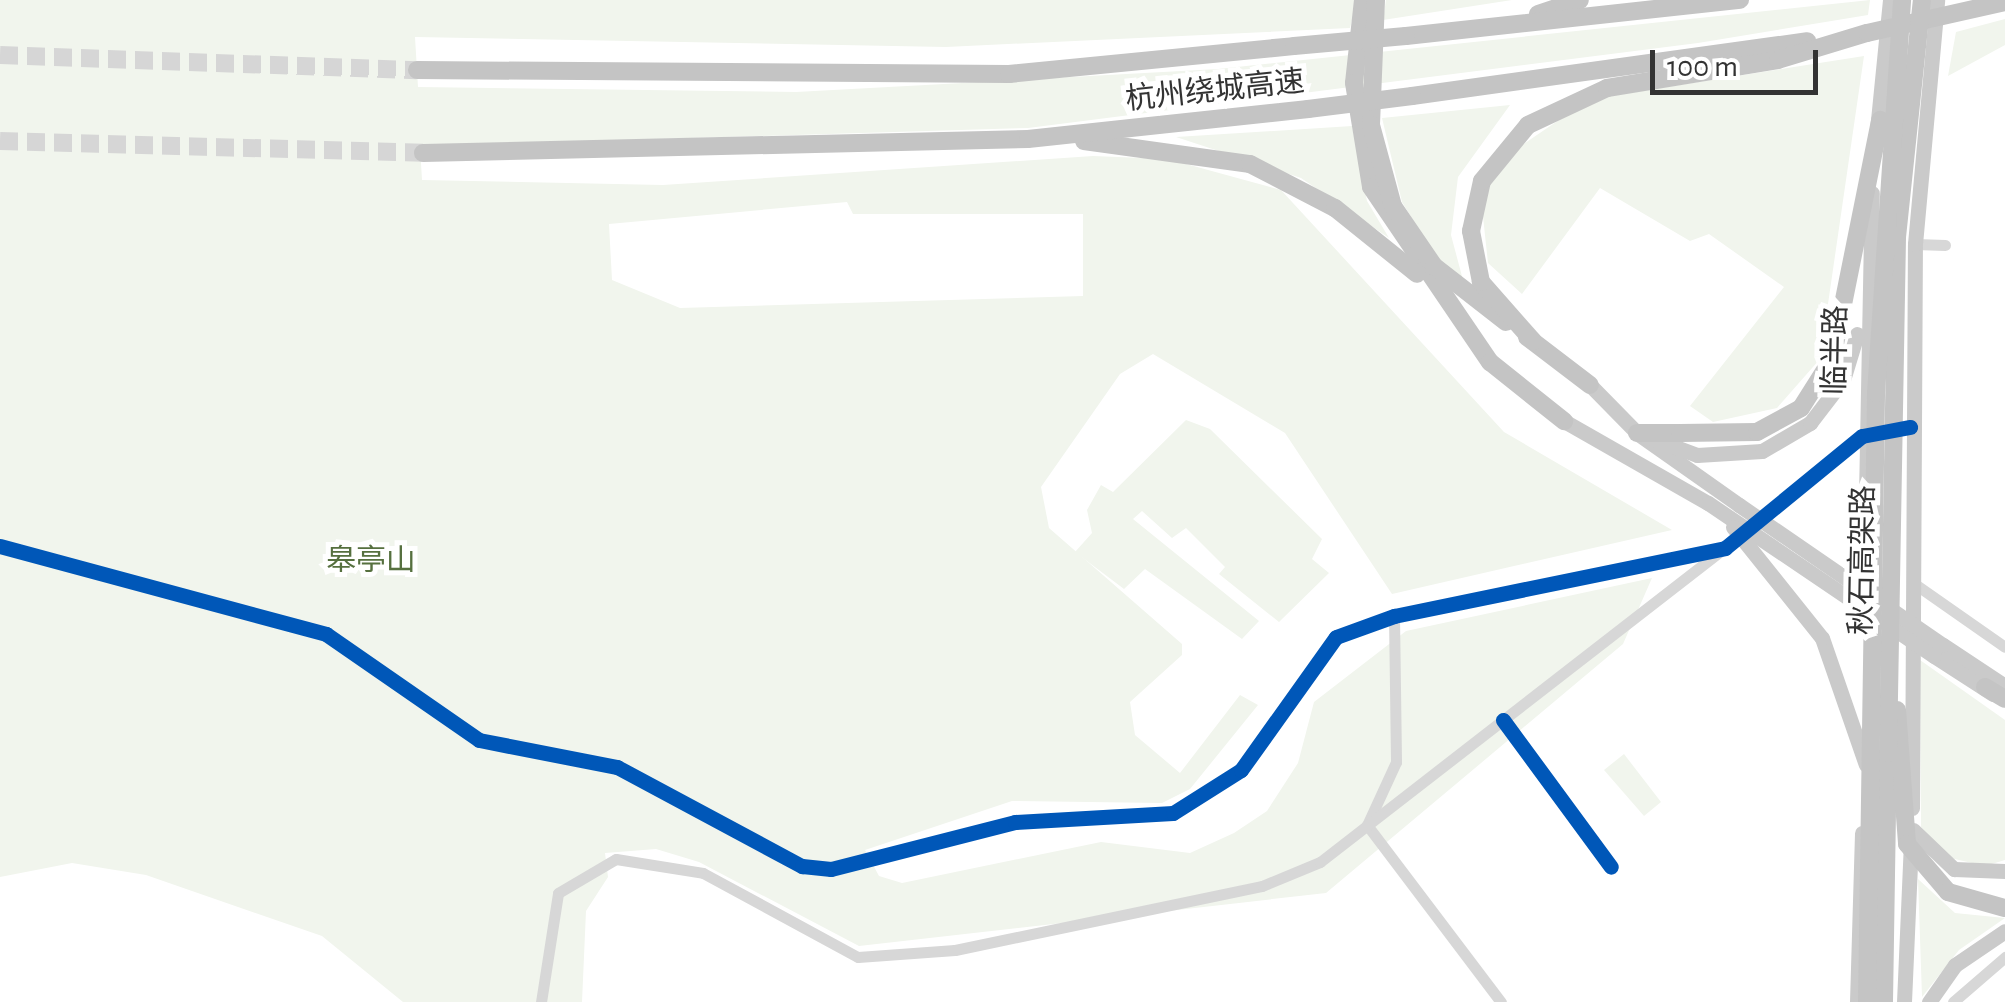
<!DOCTYPE html>
<html>
<head>
<meta charset="utf-8">
<style>
	body { margin:0 }
	#map { position:relative; width:2005px; height:1002px; overflow:hidden; background:#fff; font-family:"Alegreya Sans","Noto Sans SC",sans-serif }
	div>[style] { position:absolute }
	.green>* { inset:0; background:#f1f5ed }
	.highway-tunnel>* { height:18px; margin-top:-9px; transform-origin:0; background:repeating-linear-gradient(90deg,#d6d6d6 0 18px,transparent 0 27px) }
	.minor>* { height:11px; margin:-5.5px; padding:0 5.5px; transform-origin:5.5px; border-radius:5.5px; background:#d7d7d7 }
	.major>* { height:15px; margin:-7.5px; padding:0 7.5px; transform-origin:7.5px; border-radius:7.5px; background:#cacaca }
	.highway>* { height:18px; margin:-9px; padding:0 9px; transform-origin:9px; border-radius:9px; background:#c4c4c4 }
	.major-bridge>* { height:15px; margin:-7.5px; padding:0 7.5px; transform-origin:7.5px; border-radius:7.5px; background:#cacaca }
	.highway-bridge>* { height:18px; margin:-9px; padding:0 9px; transform-origin:9px; border-radius:9px; background:#c4c4c4 }
	.cycleway>* { height:15px; margin:-7.5px; padding:0 7.5px; transform-origin:7.5px; border-radius:7.5px; background:#0057b8 }
	span { translate:-50% -50%; white-space:nowrap; text-align:center; line-height:1.15; -webkit-text-stroke:10px #fff; paint-order:stroke }
	.street-label { font-size:30px; color:#333 }
	.park-label { font-size:30px; color:#56703f }
	.scale { position:absolute; left:1650px; top:50px; width:168px; height:45px; box-sizing:border-box; border:5px solid #333; border-top:0; padding-left:12px; font-size:30px; line-height:35px; white-space:nowrap; color:#333; -webkit-text-stroke:8px #fff; paint-order:stroke }
</style>
</head>
<body>
<div id="map">
	<div class="green">
		<div style="clip-path:polygon(evenodd,0 0,1357px 0,1350px 28px,946px 47px,415px 37px,418px 87px,796px 92px,1218px 69px,1870px 0,1868px 15px,1698px 43px,1028px 128px,420px 146px,422px 180px,663px 185px,1093px 156px,1168px 159px,1281px 190px,1504px 432px,1672px 530px,1392px 594px,1285px 433px,1153px 354px,1120px 374px,1041px 487px,1049px 528px,1182px 644px,1182px 655px,1130px 702px,1135px 735px,1180px 773px,1240px 695px,1258px 705px,1190px 789px,1162px 803px,1012px 801px,865px 850px,879px 876px,902px 883px,1101px 842px,1190px 853px,1234px 833px,1267px 811px,1298px 763px,1314px 702px,1406px 631px,1652px 578px,1623px 644px,1326px 893px,859px 946px,699px 862px,656px 849px,605px 853px,608px 877px,586px 911px,582px 1002px,403px 1002px,322px 936px,146px 875px,72px 863px,0 877px,0 0,847px 202px,853px 214px,1083px 214px,1083px 296px,680px 308px,612px 280px,609px 224px,847px 202px)"></div>
		<div style="clip-path:polygon(1386px 0,1512px 0,1383px 20px)"></div>
		<div style="clip-path:polygon(2005px 19px,2005px 45px,1948px 76px,1956px 32px)"></div>
		<div style="clip-path:polygon(1864px 56px,1820px 359px,1777px 408px,1713px 422px,1690px 406px,1784px 287px,1709px 234px,1690px 241px,1600px 188px,1522px 294px,1488px 263px,1481px 198px,1506px 156px,1590px 99px)"></div>
		<div style="clip-path:polygon(1510px 105px,1458px 177px,1451px 235px,1463px 280px,1435px 256px,1402px 202px,1382px 118px)"></div>
		<div style="clip-path:polygon(1352px 126px,1367px 201px,1389px 238px,1301px 178px,1176px 137px)"></div>
		<div style="clip-path:polygon(1186px 420px,1210px 429px,1322px 539px,1312px 559px,1329px 573px,1279px 622px,1219px 574px,1225px 567px,1186px 528px,1172px 538px,1142px 511px,1133px 519px,1259px 621px,1242px 639px,1145px 569px,1124px 589px,1075px 552px,1092px 533px,1087px 510px,1101px 485px,1113px 492px)"></div>
		<div style="clip-path:polygon(1920px 660px,2005px 720px,2005px 860px,1985px 866px,1946px 857px,1921px 827px)"></div>
		<div style="clip-path:polygon(1624px 754px,1661px 802px,1644px 816px,1604px 770px)"></div>
		<div style="clip-path:polygon(1918px 879px,1955px 913px,2005px 918px,1959px 950px,1922px 997px)"></div>
	</div>
	<div class="highway-tunnel">
		<div style="left:0;top:55px;width:417px;rotate:2.1deg"></div>
		<div style="left:0;top:141px;width:423px;rotate:1.6deg"></div>
	</div>
	<div class="minor">
		<div style="left:1915px;top:244px;width:30px;rotate:2deg"></div>
		<div style="left:0;top:546px;width:338px;rotate:15.1deg"></div>
		<div style="left:326px;top:634px;width:186px;rotate:34.7deg"></div>
		<div style="left:479px;top:740px;width:141px;rotate:11.1deg"></div>
		<div style="left:617px;top:767px;width:210px;rotate:28.2deg"></div>
		<div style="left:802px;top:866px;width:29px;rotate:6deg"></div>
		<div style="left:831px;top:869px;width:190px;rotate:-14.3deg"></div>
		<div style="left:1015px;top:822px;width:158px;rotate:-3.3deg"></div>
		<div style="left:1173px;top:813px;width:80px;rotate:-32.3deg"></div>
		<div style="left:1241px;top:770px;width:163px;rotate:-54.5deg"></div>
		<div style="left:1336px;top:637px;width:62px;rotate:-19.9deg"></div>
		<div style="left:1394px;top:616px;width:338px;rotate:-11.6deg"></div>
		<div style="left:1725px;top:548px;width:177px;rotate:-39.3deg"></div>
		<div style="left:1862px;top:436px;width:49px;rotate:-10.6deg"></div>
		<div style="left:1912px;top:582px;width:113px;rotate:35deg"></div>
		<div style="left:1394px;top:616px;width:146px;rotate:89.2deg"></div>
		<div style="left:1396px;top:762px;width:69px;rotate:114.7deg"></div>
		<div style="left:1367px;top:825px;width:222px;rotate:52.9deg"></div>
		<div style="left:1503px;top:720px;width:182px;rotate:53.7deg"></div>
		<div style="left:541px;top:1002px;width:110px;rotate:-81.1deg"></div>
		<div style="left:558px;top:893px;width:67px;rotate:-30.4deg"></div>
		<div style="left:616px;top:859px;width:88px;rotate:9.1deg"></div>
		<div style="left:703px;top:873px;width:176px;rotate:28.5deg"></div>
		<div style="left:858px;top:957px;width:97px;rotate:-4.1deg"></div>
		<div style="left:955px;top:950px;width:314px;rotate:-11.8deg"></div>
		<div style="left:1262px;top:886px;width:63px;rotate:-22.5deg"></div>
		<div style="left:1320px;top:862px;width:509px;rotate:-37.82deg"></div>
		<div style="left:1953px;top:1002px;width:69px;rotate:-40.9deg"></div>
	</div>
	<div class="major">
		<div style="left:1877px;top:130px;width:131px;rotate:-84.3deg"></div>
		<div style="left:1590px;top:385px;width:67px;rotate:45.6deg"></div>
		<div style="left:1637px;top:433px;width:125px;rotate:35.2deg"></div>
		<div style="left:1564px;top:421px;width:166px;rotate:29.7deg"></div>
		<div style="left:1638px;top:433px;width:63px;rotate:20.4deg"></div>
		<div style="left:1697px;top:455px;width:65px;rotate:-3.5deg"></div>
		<div style="left:1762px;top:451px;width:56px;rotate:-30.3deg"></div>
		<div style="left:1810px;top:423px;width:54px;rotate:-52.5deg"></div>
		<div style="left:1843px;top:380px;width:48px;rotate:-73.1deg"></div>
		<div style="left:1864px;top:600px;width:407px;rotate:-88.9deg"></div>
		<div style="left:1822px;top:638px;width:134px;rotate:70.9deg"></div>
		<div style="left:1943px;top:645px;width:74px;rotate:33.5deg"></div>
		<div style="left:1934px;top:656px;width:70px;rotate:32.8deg"></div>
		<div style="left:1912px;top:808px;width:564px;rotate:-89.7deg"></div>
		<div style="left:1915px;top:244px;width:245px;rotate:-84.8deg"></div>
		<div style="left:1913px;top:830px;width:57px;rotate:43.6deg"></div>
		<div style="left:1954px;top:869px;width:51px;rotate:2.2deg"></div>
		<div style="left:1857px;top:1002px;width:169px;rotate:-88.3deg"></div>
		<div style="left:1904px;top:1002px;width:161px;rotate:-87.5deg"></div>
		<div style="left:1929px;top:1002px;width:45px;rotate:-54.9deg"></div>
		<div style="left:1955px;top:965px;width:60px;rotate:-34.2deg"></div>
	</div>
	<div class="highway">
		<div style="left:1363px;top:0;width:83px;rotate:96.2deg"></div>
		<div style="left:1354px;top:83px;width:105px;rotate:80.7deg"></div>
		<div style="left:1371px;top:187px;width:212px;rotate:55.8deg"></div>
		<div style="left:1490px;top:362px;width:95px;rotate:38.6deg"></div>
		<div style="left:1376px;top:0;width:125px;rotate:92.3deg"></div>
		<div style="left:1371px;top:125px;width:84px;rotate:74.8deg"></div>
		<div style="left:1393px;top:206px;width:73px;rotate:55.7deg"></div>
		<div style="left:1434px;top:266px;width:91px;rotate:37.9deg"></div>
		<div style="left:1538px;top:14px;width:44px;rotate:-18.4deg"></div>
		<div style="left:1406px;top:36px;width:336px;rotate:-6.2deg"></div>
		<div style="left:417px;top:70px;width:592px;rotate:0.39deg"></div>
		<div style="left:1009px;top:74px;width:286px;rotate:-5.6deg"></div>
		<div style="left:1412px;top:96px;width:399px;rotate:-7.9deg"></div>
		<div style="left:1084px;top:141px;width:168px;rotate:7.9deg"></div>
		<div style="left:1250px;top:164px;width:96px;rotate:27.4deg"></div>
		<div style="left:1335px;top:208px;width:105px;rotate:38.8deg"></div>
		<div style="left:423px;top:153px;width:605px;rotate:-1.33deg"></div>
		<div style="left:1028px;top:139px;width:282px;rotate:-6.1deg"></div>
		<div style="left:1527px;top:337px;width:79px;rotate:37.3deg"></div>
		<div style="left:1533px;top:341px;width:79px;rotate:-131.4deg"></div>
		<div style="left:1481px;top:282px;width:52px;rotate:-101.1deg"></div>
		<div style="left:1471px;top:231px;width:51px;rotate:-77.6deg"></div>
		<div style="left:1482px;top:181px;width:72px;rotate:-50.6deg"></div>
		<div style="left:1528px;top:125px;width:87px;rotate:-25.1deg"></div>
		<div style="left:1607px;top:88px;width:173px;rotate:-9.3deg"></div>
		<div style="left:1778px;top:60px;width:93px;rotate:-16.9deg"></div>
		<div style="left:1637px;top:433px;width:43px"></div>
		<div style="left:1985px;top:687px;width:23px;rotate:31deg"></div>
		<div style="left:1884px;top:1002px;width:249px;rotate:-89.1deg"></div>
	</div>
	<div class="major-bridge">
		<div style="left:1708px;top:503px;width:273px;rotate:34.1deg"></div>
		<div style="left:1739px;top:505px;width:247px;rotate:34.5deg"></div>
		<div style="left:1733px;top:527px;width:142px;rotate:51.3deg"></div>
	</div>
	<div class="highway-bridge">
		<div style="left:1867px;top:33px;width:141px;rotate:-12.7deg"></div>
		<div style="left:1294px;top:46px;width:112px;rotate:-5.1deg"></div>
		<div style="left:1308px;top:109px;width:105px;rotate:-7.1deg"></div>
		<div style="left:1680px;top:433px;width:77px;rotate:-0.7deg"></div>
		<div style="left:1757px;top:432px;width:50px;rotate:-28.6deg"></div>
		<div style="left:1801px;top:408px;width:58px;rotate:-57.7deg"></div>
		<div style="left:1832px;top:359px;width:244px;rotate:-78.6deg"></div>
		<div style="left:1897px;top:710px;width:134px;rotate:85.7deg"></div>
		<div style="left:1907px;top:844px;width:63px;rotate:49.5deg"></div>
		<div style="left:1948px;top:892px;width:59px;rotate:15.7deg"></div>
		<div style="left:1888px;top:753px;width:516px;rotate:-89deg"></div>
		<div style="left:1897px;top:237px;width:238px;rotate:-84deg"></div>
		<div style="left:1867px;top:1002px;width:609px;rotate:-89.15deg"></div>
		<div style="left:1876px;top:393px;width:394px;rotate:-86.2deg"></div>
	</div>
	<div class="cycleway">
		<div style="left:0;top:546px;width:338px;rotate:15.1deg"></div>
		<div style="left:326px;top:634px;width:186px;rotate:34.7deg"></div>
		<div style="left:479px;top:740px;width:141px;rotate:11.1deg"></div>
		<div style="left:617px;top:767px;width:210px;rotate:28.2deg"></div>
		<div style="left:802px;top:866px;width:29px;rotate:6deg"></div>
		<div style="left:831px;top:869px;width:190px;rotate:-14.3deg"></div>
		<div style="left:1015px;top:822px;width:158px;rotate:-3.3deg"></div>
		<div style="left:1173px;top:813px;width:80px;rotate:-32.3deg"></div>
		<div style="left:1241px;top:770px;width:163px;rotate:-54.5deg"></div>
		<div style="left:1336px;top:637px;width:62px;rotate:-19.9deg"></div>
		<div style="left:1394px;top:616px;width:338px;rotate:-11.6deg"></div>
		<div style="left:1725px;top:548px;width:177px;rotate:-39.3deg"></div>
		<div style="left:1862px;top:436px;width:49px;rotate:-10.6deg"></div>
		<div style="left:1503px;top:720px;width:182px;rotate:53.7deg"></div>
	</div>
	<div class="street-label">
		<span style="left:1215px;top:91px;rotate:-6deg">杭州绕城高速</span>
		<span style="left:1836px;top:350px;rotate:-89deg">临半路</span>
		<span style="left:1863px;top:560px;rotate:-89deg">秋石高架路</span>
	</div>
	<div class="park-label">
		<span style="left:371px;top:561px">皋亭山</span>
	</div>
	<div class="scale">100 m</div>
</div>
</body>
</html>
